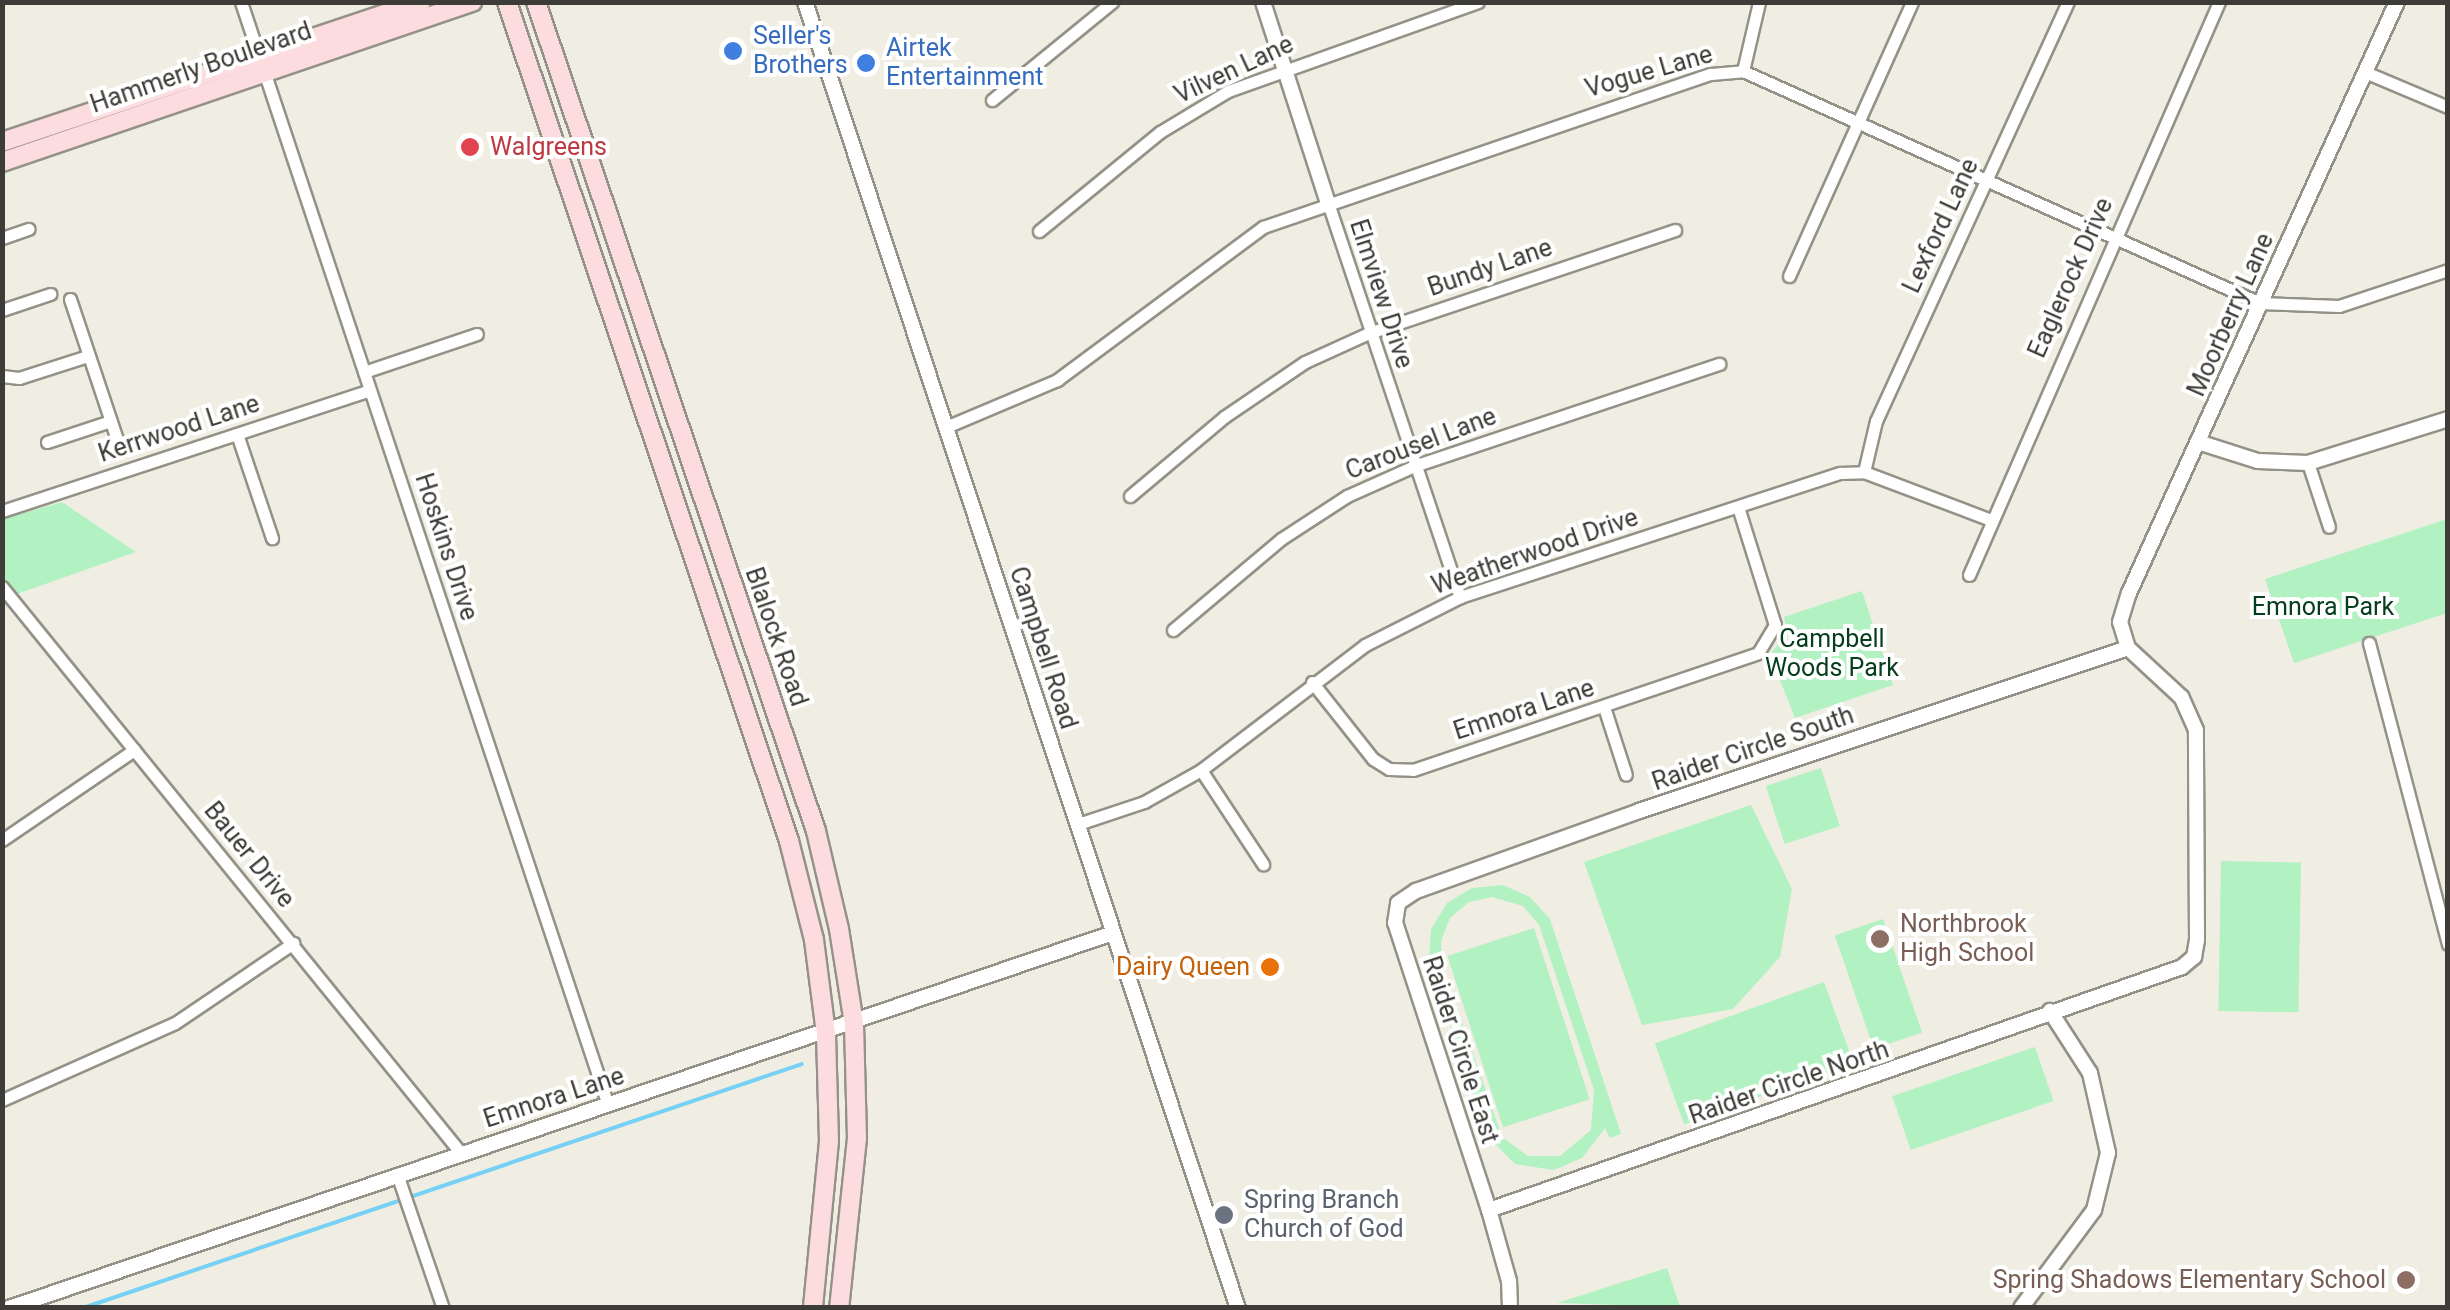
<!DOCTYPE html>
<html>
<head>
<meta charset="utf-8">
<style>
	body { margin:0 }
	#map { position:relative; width:2450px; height:1310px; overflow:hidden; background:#f0eee2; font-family:Roboto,sans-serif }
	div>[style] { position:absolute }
	.green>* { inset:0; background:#b2f1c2; transform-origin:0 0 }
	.stream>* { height:4px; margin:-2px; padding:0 2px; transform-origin:2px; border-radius:2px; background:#77d0f5 }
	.roads { filter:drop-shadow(2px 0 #949287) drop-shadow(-2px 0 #949287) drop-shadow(0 2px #949287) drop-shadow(0 -2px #949287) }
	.minor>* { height:11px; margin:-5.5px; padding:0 5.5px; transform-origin:5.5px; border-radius:5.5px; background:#fff }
	.tertiary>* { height:14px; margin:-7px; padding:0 7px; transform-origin:7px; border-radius:7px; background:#fff }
	.secondary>* { height:18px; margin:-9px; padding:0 9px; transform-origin:9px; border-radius:9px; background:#fddcdf }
	.dots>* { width:28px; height:28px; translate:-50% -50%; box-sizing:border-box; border:5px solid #fff; border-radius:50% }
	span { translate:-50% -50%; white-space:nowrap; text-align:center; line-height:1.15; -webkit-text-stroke:8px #fff; paint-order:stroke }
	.shop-label { font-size:25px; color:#366cbe }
	.left { translate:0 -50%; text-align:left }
	.street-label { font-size:25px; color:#3d3c38 }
	.health-label { font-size:25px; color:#be3a42 }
	.park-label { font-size:25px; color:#063d1d }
	.education-label { font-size:25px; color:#785e54 }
	.right { translate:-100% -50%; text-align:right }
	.food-label { font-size:25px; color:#c56008 }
	.worship-label { font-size:25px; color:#5b616d }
	.frame { position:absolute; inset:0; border:5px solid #3d3c38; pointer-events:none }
</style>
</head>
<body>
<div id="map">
	<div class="green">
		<div style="clip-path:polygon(62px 502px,136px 552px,17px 594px,3px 576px,3px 519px)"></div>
		<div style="clip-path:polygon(2447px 519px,2447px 613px,2294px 663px,2265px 579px)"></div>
		<div style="clip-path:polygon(1862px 591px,1893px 685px,1795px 718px,1770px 655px,1787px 631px,1784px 617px)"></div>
		<div style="left:1821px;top:768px;width:61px;height:58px;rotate:72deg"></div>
		<div style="clip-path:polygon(1751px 805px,1792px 889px,1780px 957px,1733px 1009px,1642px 1025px,1584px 862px)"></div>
		<div style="left:2221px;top:861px;width:80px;height:150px;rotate:1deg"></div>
		<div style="clip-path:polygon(evenodd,1503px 885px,1530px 897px,1550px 919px,1621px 1134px,1610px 1138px,1605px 1128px,1582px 1158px,1554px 1170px,1515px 1164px,1487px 1136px,1429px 959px,1431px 929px,1447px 903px,1472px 888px,1503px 885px,1492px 897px,1523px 906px,1539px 925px,1594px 1090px,1591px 1130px,1560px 1156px,1528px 1156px,1502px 1137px,1442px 965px,1441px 941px,1450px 918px,1469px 902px,1492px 897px)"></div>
		<div style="left:1883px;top:919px;width:120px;height:51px;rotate:71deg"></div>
		<div style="left:1534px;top:928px;width:180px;height:91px;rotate:72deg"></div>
		<div style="left:1824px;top:982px;width:86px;height:180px;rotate:70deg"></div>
		<div style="left:2035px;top:1047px;width:57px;height:151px;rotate:71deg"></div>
		<div style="clip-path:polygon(1667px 1268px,1680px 1307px,1557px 1303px)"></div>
	</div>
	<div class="stream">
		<div style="left:83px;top:1308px;width:759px;rotate:-18.75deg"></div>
	</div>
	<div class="roads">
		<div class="minor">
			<div style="left:241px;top:2px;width:1162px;rotate:71.6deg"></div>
			<div style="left:1743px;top:71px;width:71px;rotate:-76.9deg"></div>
			<div style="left:2365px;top:72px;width:90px;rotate:22.9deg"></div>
			<div style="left:992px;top:100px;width:155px;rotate:-39.2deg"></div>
			<div style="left:1327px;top:200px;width:419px;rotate:71.5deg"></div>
			<div style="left:1039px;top:231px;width:156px;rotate:-39.3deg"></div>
			<div style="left:1160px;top:132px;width:79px;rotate:-31.1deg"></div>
			<div style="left:1228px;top:91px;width:265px;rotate:-19.6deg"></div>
			<div style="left:2px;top:238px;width:28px;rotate:-19deg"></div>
			<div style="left:1789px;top:276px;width:300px;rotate:-65.8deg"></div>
			<div style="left:70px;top:299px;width:160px;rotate:71.5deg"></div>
			<div style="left:2px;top:310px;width:51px;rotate:-18.4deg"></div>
			<div style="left:364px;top:372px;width:119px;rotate:-18.6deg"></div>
			<div style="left:2px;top:376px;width:17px;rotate:7deg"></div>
			<div style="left:19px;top:378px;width:72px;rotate:-17.7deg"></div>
			<div style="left:946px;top:427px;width:121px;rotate:-22.9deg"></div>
			<div style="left:1057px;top:380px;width:257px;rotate:-36.6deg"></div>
			<div style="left:1263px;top:227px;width:473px;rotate:-18.9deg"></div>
			<div style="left:1711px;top:74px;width:32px;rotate:-5deg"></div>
			<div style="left:1743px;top:71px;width:567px;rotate:24.17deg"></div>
			<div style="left:2260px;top:303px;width:79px;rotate:2.2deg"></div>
			<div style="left:2339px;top:306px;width:115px;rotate:-18.3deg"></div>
			<div style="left:237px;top:434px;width:110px;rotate:71.4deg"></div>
			<div style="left:47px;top:442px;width:67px;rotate:-18.2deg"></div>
			<div style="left:2308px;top:463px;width:67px;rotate:71.8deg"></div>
			<div style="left:1864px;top:472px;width:52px;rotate:-76.8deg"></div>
			<div style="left:1876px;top:421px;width:461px;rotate:-65.4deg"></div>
			<div style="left:1130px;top:496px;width:123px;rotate:-40deg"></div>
			<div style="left:1224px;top:417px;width:98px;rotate:-34.2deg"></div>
			<div style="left:1305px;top:362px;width:70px;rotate:-24.4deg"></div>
			<div style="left:1369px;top:333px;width:323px;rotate:-18.6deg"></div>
			<div style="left:2px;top:511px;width:387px;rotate:-18.2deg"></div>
			<div style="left:1969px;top:575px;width:625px;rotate:-66.43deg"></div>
			<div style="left:2px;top:587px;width:727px;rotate:50.97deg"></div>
			<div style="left:1173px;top:630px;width:141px;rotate:-40.1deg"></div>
			<div style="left:1281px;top:539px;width:79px;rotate:-33.1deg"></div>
			<div style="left:1347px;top:496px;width:73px;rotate:-24.1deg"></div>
			<div style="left:1414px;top:466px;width:322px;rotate:-18.5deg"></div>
			<div style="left:2369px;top:643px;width:311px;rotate:75.3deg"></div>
			<div style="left:1312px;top:682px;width:98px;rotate:51.6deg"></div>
			<div style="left:1373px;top:759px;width:19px;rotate:32deg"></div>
			<div style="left:1389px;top:769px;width:24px;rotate:2deg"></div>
			<div style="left:1413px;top:770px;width:364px;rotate:-18.7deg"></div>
			<div style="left:1758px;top:653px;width:33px;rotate:-59deg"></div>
			<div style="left:1775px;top:625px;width:124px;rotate:-107.4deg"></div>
			<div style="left:1604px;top:707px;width:71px;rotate:72.1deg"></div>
			<div style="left:1201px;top:770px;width:113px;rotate:56.6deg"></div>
			<div style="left:1078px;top:824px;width:70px;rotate:-18.4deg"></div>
			<div style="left:1144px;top:802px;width:65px;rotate:-29.3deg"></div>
			<div style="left:1201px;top:770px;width:206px;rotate:-37.3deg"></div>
			<div style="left:1365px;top:645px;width:106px;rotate:-26.8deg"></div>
			<div style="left:1460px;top:597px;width:400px;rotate:-18.1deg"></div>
			<div style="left:1840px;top:473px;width:24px;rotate:-2deg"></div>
			<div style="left:1864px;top:472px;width:136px;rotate:20.7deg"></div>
			<div style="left:2px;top:840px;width:160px;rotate:-34.3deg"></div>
			<div style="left:2px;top:1100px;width:189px;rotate:-24deg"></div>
			<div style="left:175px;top:1023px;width:143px;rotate:-34.1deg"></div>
			<div style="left:397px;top:1174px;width:142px;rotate:71.1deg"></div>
		</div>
		<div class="tertiary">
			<div style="left:805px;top:2px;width:1376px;rotate:71.66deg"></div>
			<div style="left:1263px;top:2px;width:208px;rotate:72.1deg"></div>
			<div style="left:2198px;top:442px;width:63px;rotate:17.6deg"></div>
			<div style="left:2258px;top:461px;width:50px;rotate:2.3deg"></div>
			<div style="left:2308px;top:463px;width:147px;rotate:-17.4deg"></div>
			<div style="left:2128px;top:648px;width:27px;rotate:-107deg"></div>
			<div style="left:2120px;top:622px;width:30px;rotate:-73deg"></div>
			<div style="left:2129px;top:593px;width:649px;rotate:-65.61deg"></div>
			<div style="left:1489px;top:1210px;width:734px;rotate:-19.32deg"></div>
			<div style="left:2182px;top:967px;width:16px;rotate:-40deg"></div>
			<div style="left:2194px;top:957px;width:17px;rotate:-80deg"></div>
			<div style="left:2197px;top:940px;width:210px;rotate:-90.3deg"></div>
			<div style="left:2196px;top:730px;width:36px;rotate:-114deg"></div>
			<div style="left:2181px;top:697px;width:72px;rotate:-137.2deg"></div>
			<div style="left:9px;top:1308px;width:1166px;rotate:-18.76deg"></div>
			<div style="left:1510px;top:1308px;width:27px;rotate:-92deg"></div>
			<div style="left:1509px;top:1281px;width:74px;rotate:-105.7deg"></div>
			<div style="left:1489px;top:1210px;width:302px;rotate:-108.1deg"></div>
			<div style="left:1395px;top:923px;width:20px;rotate:-81deg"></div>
			<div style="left:1398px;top:903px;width:22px;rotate:-34deg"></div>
			<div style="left:1416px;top:891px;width:237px;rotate:-19.7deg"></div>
			<div style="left:1639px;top:811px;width:515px;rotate:-18.43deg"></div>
			<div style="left:2021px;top:1308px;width:122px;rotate:-53.3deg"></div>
			<div style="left:2094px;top:1210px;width:59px;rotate:-76.2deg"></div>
			<div style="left:2108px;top:1153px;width:82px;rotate:-102.7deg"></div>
			<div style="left:2090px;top:1073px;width:74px;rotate:-122.8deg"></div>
		</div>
		<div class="secondary">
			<div style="left:507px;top:2px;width:885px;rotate:71.42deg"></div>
			<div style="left:789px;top:841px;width:102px;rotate:75.8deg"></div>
			<div style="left:814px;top:940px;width:95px;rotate:82.7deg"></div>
			<div style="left:826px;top:1034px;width:107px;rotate:88.4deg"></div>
			<div style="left:829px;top:1141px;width:168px;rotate:95.5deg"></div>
			<div style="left:536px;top:2px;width:875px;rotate:71.34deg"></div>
			<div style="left:816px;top:831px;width:101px;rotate:76.8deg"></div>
			<div style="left:839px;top:929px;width:96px;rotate:81deg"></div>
			<div style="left:854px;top:1024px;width:114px;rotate:88.5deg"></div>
			<div style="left:857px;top:1138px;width:171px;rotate:96deg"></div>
			<div style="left:2px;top:142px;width:442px;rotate:-18.5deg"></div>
			<div style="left:2px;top:162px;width:497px;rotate:-18.8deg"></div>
		</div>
	</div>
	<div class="dots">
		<div style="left:733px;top:51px;background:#3f7fe0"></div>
		<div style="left:866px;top:63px;background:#3f7fe0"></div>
		<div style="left:470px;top:147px;background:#e0444e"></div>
		<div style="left:1880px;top:939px;background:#8d6e63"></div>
		<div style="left:1270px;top:967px;background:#e8710a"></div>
		<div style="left:1224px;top:1215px;background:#6b7280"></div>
		<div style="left:2406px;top:1280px;background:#8d6e63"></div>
	</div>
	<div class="shop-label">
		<span class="left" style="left:753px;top:51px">Seller's<br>Brothers</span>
		<span class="left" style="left:886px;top:63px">Airtek<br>Entertainment</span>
	</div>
	<div class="street-label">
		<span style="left:201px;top:68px;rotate:-19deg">Hammerly Boulevard</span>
		<span style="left:1234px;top:70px;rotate:-25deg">Vilven Lane</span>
		<span style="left:1649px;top:72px;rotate:-16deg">Vogue Lane</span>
		<span style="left:1941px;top:226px;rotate:-65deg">Lexford Lane</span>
		<span style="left:1490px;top:268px;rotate:-19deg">Bundy Lane</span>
		<span style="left:2071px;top:278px;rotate:-66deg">Eaglerock Drive</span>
		<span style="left:1381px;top:294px;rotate:72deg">Elmview Drive</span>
		<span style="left:2231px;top:315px;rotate:-66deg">Moorberry Lane</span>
		<span style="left:179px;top:429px;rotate:-18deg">Kerrwood Lane</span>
		<span style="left:1421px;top:444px;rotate:-21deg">Carousel Lane</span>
		<span style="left:446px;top:547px;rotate:72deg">Hoskins Drive</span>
		<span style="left:1535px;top:552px;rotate:-19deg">Weatherwood Drive</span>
		<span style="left:776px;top:637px;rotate:71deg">Blalock Road</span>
		<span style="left:1043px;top:648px;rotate:72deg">Campbell Road</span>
		<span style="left:1524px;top:710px;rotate:-18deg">Emnora Lane</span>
		<span style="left:1753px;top:749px;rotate:-19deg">Raider Circle South</span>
		<span style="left:249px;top:855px;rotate:51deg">Bauer Drive</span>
		<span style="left:1460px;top:1050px;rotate:72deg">Raider Circle East</span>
		<span style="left:1789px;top:1083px;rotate:-19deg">Raider Circle North</span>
		<span style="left:554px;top:1098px;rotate:-18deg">Emnora Lane</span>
	</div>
	<div class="health-label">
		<span class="left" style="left:490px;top:147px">Walgreens</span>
	</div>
	<div class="park-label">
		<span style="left:2323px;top:607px">Emnora Park</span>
		<span style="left:1832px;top:654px">Campbell<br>Woods Park</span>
	</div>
	<div class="education-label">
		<span class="left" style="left:1900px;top:939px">Northbrook<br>High School</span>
		<span class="right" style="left:2386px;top:1280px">Spring Shadows Elementary School</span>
	</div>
	<div class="food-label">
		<span class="right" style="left:1250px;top:967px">Dairy Queen</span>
	</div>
	<div class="worship-label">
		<span class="left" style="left:1244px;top:1215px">Spring Branch<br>Church of God</span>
	</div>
	<div class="frame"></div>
</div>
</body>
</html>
